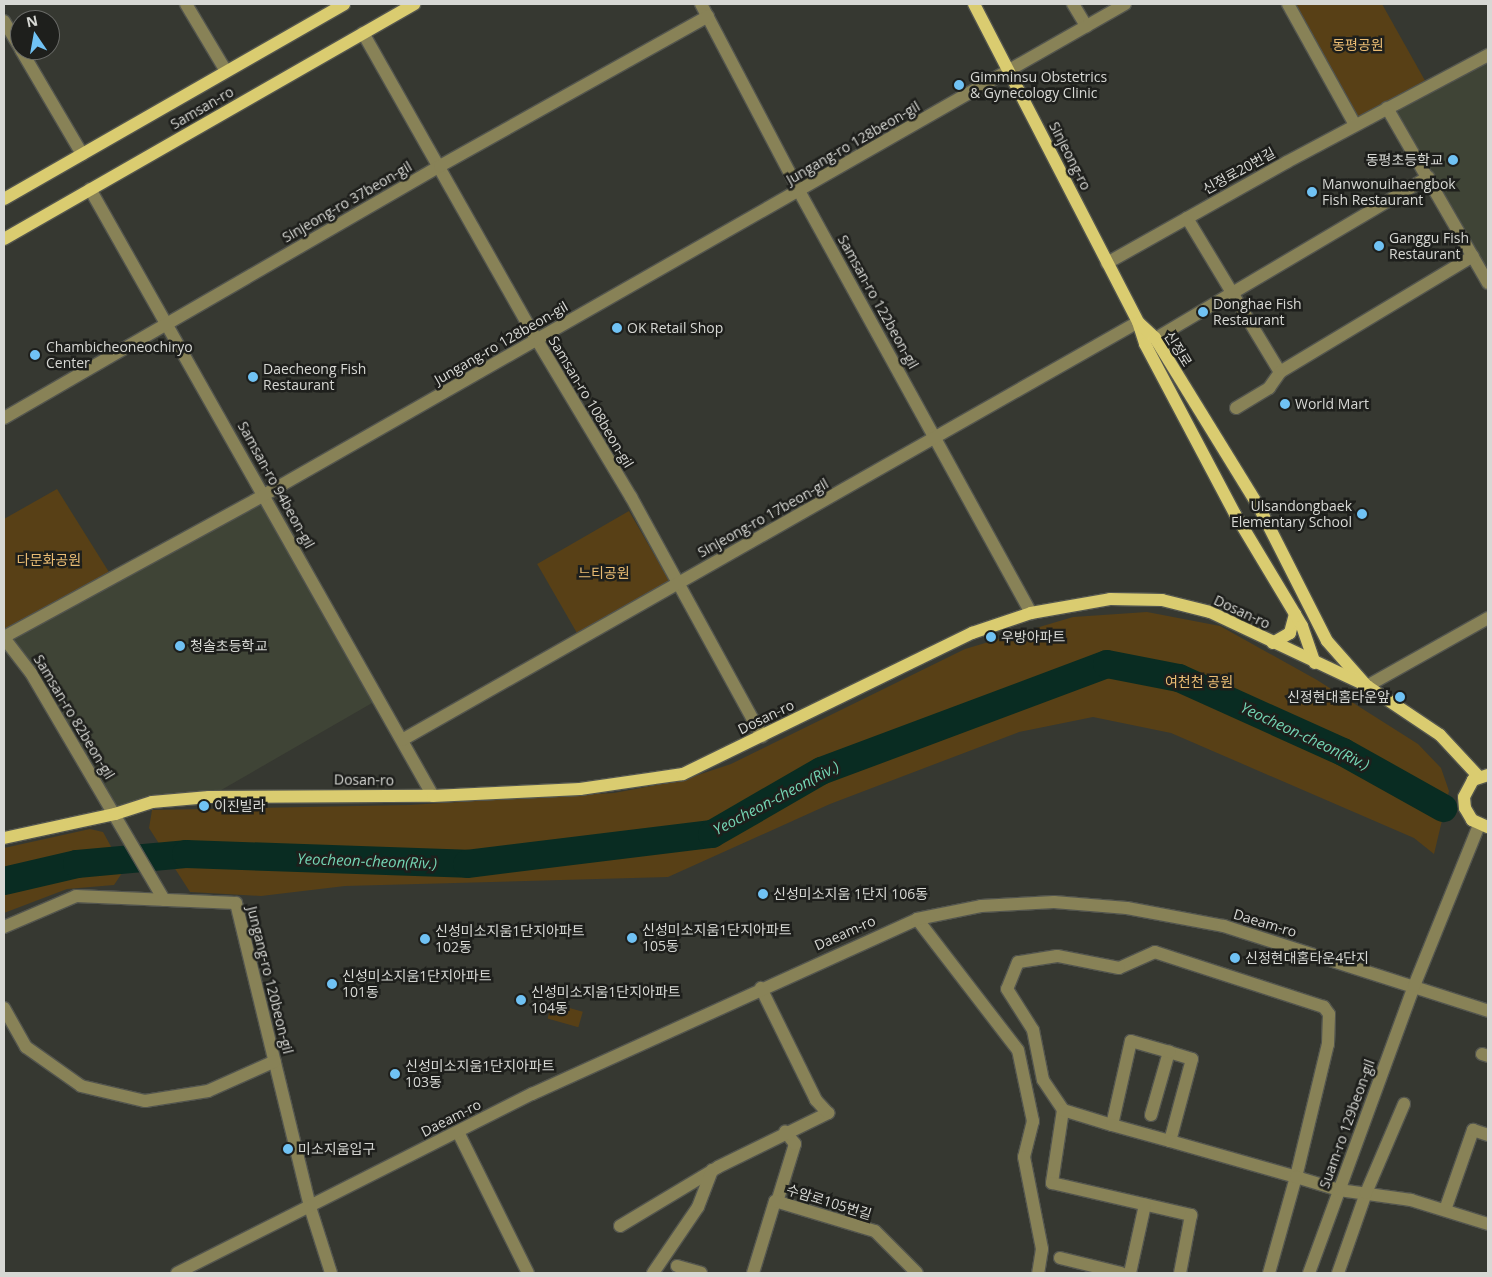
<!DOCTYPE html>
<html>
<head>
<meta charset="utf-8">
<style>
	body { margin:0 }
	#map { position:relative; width:1492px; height:1277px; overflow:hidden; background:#363831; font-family:"Open Sans","Noto Sans KR",sans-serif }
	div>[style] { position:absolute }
	.built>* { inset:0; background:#3f4436 }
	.green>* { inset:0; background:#584016; transform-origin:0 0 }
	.river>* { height:28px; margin:-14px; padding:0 14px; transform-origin:14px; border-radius:14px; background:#092c22 }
	.roads { filter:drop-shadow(1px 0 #53554e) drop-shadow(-1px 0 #53554e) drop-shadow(0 1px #53554e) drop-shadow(0 -1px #53554e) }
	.minor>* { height:12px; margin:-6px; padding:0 6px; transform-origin:6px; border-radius:6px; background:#888257 }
	.major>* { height:12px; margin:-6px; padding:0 6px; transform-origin:6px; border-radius:6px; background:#dacc70 }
	.dots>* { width:14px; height:14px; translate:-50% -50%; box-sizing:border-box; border:2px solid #1e1f1c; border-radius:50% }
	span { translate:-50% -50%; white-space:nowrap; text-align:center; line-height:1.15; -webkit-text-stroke:5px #1e1f1c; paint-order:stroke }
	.park-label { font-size:14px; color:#eabc73 }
	.poi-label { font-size:14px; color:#d7d8d4 }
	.left { translate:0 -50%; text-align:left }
	.right { translate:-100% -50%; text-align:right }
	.street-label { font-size:14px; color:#d7d8d4 }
	.water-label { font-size:15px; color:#74d5b4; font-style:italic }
	.frame { position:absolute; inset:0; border:5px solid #d7d8d4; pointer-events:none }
	.north { position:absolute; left:10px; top:10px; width:50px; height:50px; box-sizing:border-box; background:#1e1f1c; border:1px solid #686966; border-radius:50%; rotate:348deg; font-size:14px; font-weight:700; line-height:20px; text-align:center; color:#d7d8d4 }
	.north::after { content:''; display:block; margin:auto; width:18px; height:22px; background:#70c2f4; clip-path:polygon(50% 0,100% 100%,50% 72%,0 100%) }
</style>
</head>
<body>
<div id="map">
	<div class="built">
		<div style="clip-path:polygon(1488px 55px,1488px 283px,1387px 108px)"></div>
		<div style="clip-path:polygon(264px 495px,379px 699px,209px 797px,115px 814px,4px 638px)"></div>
	</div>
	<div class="green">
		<div style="clip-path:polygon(1288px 4px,1382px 4px,1428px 86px,1355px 125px)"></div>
		<div style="clip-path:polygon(57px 489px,112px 577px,4px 637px,4px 519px)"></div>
		<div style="left:629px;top:511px;width:83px;height:106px;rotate:60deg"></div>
		<div style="clip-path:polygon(1147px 612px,1220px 626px,1317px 680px,1418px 744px,1441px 768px,1449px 791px,1434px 854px,1414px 838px,1171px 733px,1093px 717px,1019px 732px,830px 804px,668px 877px,345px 886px,261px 896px,190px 892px,149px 828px,152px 810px,409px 805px,614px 793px,683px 780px,731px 764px,965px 649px,1073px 617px)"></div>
		<div style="clip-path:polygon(90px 829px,103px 832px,124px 870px,114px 885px,67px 889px,4px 913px,4px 848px)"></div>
		<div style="left:552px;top:1003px;width:32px;height:16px;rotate:16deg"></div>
	</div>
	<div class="river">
		<div style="left:4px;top:881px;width:75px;rotate:-13.1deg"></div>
		<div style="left:77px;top:864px;width:109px;rotate:-5.2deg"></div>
		<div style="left:186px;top:854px;width:281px;rotate:2deg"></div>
		<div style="left:467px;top:864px;width:247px;rotate:-7deg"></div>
		<div style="left:712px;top:834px;width:126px;rotate:-30deg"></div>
		<div style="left:821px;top:771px;width:305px;rotate:-20.5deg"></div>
		<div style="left:1107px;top:664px;width:73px;rotate:11deg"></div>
		<div style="left:1179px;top:678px;width:180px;rotate:24.3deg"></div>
		<div style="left:1343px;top:752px;width:115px;rotate:29.2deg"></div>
	</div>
	<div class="roads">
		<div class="minor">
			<div style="left:186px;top:4px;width:78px;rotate:59.2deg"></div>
			<div style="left:701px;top:4px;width:211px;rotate:62.3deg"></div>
			<div style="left:799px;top:191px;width:482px;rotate:61.2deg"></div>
			<div style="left:1073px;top:4px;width:26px;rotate:59deg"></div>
			<div style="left:1288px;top:4px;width:138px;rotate:61deg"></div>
			<div style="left:4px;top:21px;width:31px;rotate:59deg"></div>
			<div style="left:363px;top:33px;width:353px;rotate:60.5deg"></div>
			<div style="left:537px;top:340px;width:183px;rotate:59.1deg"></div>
			<div style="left:631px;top:497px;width:273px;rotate:61.3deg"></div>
			<div style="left:21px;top:50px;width:121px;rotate:59.6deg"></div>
			<div style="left:1387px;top:108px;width:202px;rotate:60deg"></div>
			<div style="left:90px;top:189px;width:697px;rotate:60.53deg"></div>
			<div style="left:1187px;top:218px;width:180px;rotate:58.9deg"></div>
			<div style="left:1280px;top:372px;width:225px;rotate:-31deg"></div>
			<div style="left:1107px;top:263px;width:206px;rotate:-29.3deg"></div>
			<div style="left:1287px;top:162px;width:228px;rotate:-28deg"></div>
			<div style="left:1146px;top:344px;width:328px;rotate:-30.6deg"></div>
			<div style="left:1236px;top:408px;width:39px;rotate:-31deg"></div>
			<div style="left:1269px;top:388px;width:19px;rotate:-55deg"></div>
			<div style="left:4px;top:418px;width:504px;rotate:-30.03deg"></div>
			<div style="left:440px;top:166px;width:307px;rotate:-29.2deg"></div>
			<div style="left:4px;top:637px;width:296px;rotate:-28.6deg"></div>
			<div style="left:264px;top:495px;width:991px;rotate:-29.69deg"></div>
			<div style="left:4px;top:638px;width:44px;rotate:52.4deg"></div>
			<div style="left:31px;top:673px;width:263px;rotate:59.6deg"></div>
			<div style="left:1367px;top:686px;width:139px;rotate:-29.3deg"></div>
			<div style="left:402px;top:740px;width:846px;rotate:-29.59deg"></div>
			<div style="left:917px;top:919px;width:165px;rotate:52.4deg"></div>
			<div style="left:1018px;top:1050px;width:73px;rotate:78.1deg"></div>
			<div style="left:1033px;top:1121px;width:37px;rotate:104deg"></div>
			<div style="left:1024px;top:1157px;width:94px;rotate:78.9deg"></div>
			<div style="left:1042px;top:1249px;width:24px;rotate:99deg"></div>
			<div style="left:4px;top:927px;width:78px;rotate:-23.3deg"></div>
			<div style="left:76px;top:896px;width:160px;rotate:2.5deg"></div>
			<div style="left:236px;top:903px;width:313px;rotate:76.3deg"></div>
			<div style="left:310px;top:1207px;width:69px;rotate:72.3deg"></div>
			<div style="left:4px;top:1008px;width:45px;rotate:60.6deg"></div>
			<div style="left:26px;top:1047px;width:67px;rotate:35.3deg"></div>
			<div style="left:81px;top:1086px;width:66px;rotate:13.2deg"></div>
			<div style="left:145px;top:1101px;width:64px;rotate:-9deg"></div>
			<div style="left:208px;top:1091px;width:73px;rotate:-24.1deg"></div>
			<div style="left:1482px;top:1054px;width:6px;rotate:18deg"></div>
			<div style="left:1063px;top:1110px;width:74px;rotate:98.6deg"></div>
			<div style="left:1052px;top:1183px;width:143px;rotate:13deg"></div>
			<div style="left:1191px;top:1215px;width:59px;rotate:100.7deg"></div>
			<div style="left:1151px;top:1115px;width:66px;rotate:-74.1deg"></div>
			<div style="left:1169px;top:1052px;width:24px;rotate:17deg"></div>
			<div style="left:1192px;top:1059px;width:85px;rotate:105deg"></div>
			<div style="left:1112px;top:1125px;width:86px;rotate:-77.3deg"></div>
			<div style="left:1131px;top:1041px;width:40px;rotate:16deg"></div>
			<div style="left:458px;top:1132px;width:157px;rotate:63.6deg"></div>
			<div style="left:777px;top:1202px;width:61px;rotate:-72.8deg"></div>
			<div style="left:795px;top:1144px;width:16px;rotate:-128deg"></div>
			<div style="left:1445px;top:1210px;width:85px;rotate:-70.7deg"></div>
			<div style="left:1473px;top:1130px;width:16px;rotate:18deg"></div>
			<div style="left:620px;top:1226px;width:114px;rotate:-31deg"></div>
			<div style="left:718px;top:1167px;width:123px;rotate:-26.1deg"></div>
			<div style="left:828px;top:1113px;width:18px;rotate:-133deg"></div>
			<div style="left:816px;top:1100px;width:125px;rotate:-116.2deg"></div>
			<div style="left:1060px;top:1258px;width:63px;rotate:13.8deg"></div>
			<div style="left:677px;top:1266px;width:25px;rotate:16deg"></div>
			<div style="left:177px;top:1273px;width:398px;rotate:-26.8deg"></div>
			<div style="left:532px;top:1094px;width:423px;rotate:-24.4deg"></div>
			<div style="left:917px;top:919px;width:65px;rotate:-11.5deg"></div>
			<div style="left:981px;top:906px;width:73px;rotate:-3.1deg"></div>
			<div style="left:1054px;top:902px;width:73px;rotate:4.7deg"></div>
			<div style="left:1127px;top:908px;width:99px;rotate:10.5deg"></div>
			<div style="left:1224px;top:926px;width:277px;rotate:17.8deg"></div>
			<div style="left:653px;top:1273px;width:80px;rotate:-55.7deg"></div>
			<div style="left:698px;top:1207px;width:40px;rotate:-69deg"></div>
			<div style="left:753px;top:1273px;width:75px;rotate:-73deg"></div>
			<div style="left:775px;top:1201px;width:104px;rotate:16.7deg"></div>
			<div style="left:875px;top:1231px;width:59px;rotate:45deg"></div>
			<div style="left:1130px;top:1273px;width:70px;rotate:-77.6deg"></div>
			<div style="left:1269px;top:1273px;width:100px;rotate:-74.3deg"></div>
			<div style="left:1296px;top:1177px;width:137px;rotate:-76.5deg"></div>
			<div style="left:1328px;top:1044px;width:30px;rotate:-88deg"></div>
			<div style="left:1329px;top:1014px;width:9px;rotate:-126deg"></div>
			<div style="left:1324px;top:1007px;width:178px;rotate:-162deg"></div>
			<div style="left:1155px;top:952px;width:39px;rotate:156deg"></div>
			<div style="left:1119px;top:968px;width:63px;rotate:-169deg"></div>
			<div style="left:1057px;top:956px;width:39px;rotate:171deg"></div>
			<div style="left:1018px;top:962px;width:29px;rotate:112deg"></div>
			<div style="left:1007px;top:989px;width:49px;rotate:57.6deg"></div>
			<div style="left:1033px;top:1030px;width:51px;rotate:78.7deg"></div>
			<div style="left:1043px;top:1080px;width:36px;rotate:56deg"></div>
			<div style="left:1063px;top:1110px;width:51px;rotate:17deg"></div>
			<div style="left:1112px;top:1125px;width:60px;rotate:15.4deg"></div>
			<div style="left:1170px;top:1141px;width:131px;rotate:15.9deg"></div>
			<div style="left:1296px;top:1177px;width:45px;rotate:16.8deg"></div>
			<div style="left:1339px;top:1190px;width:73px;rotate:7.9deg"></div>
			<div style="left:1411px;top:1200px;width:81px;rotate:17.3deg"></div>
			<div style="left:1309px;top:1273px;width:306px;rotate:-69.9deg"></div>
			<div style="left:1414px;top:986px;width:174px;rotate:-68deg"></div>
			<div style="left:1338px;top:1273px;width:85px;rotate:-70.7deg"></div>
			<div style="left:1366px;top:1193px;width:97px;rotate:-66.9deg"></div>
		</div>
		<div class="major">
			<div style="left:974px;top:4px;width:358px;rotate:62.7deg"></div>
			<div style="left:1138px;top:322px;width:23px;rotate:72deg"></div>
			<div style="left:1145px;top:344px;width:192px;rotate:62.1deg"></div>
			<div style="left:1235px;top:514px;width:117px;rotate:59deg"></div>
			<div style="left:1295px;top:614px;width:20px;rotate:105deg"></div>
			<div style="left:1290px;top:633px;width:20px;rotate:150deg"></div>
			<div style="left:4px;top:199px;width:392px;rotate:-29.8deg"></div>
			<div style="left:4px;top:239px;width:473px;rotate:-29.8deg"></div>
			<div style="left:1139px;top:323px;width:22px;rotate:43deg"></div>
			<div style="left:1155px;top:338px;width:198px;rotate:58.4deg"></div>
			<div style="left:1259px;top:507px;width:150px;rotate:63.1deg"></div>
			<div style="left:1327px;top:641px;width:57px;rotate:48.5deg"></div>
			<div style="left:1295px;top:614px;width:14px;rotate:60deg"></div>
			<div style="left:1302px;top:626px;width:39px;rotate:71deg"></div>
			<div style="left:1488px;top:775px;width:16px;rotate:162deg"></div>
			<div style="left:1473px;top:780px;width:19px;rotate:118deg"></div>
			<div style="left:1464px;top:797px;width:11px;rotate:85deg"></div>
			<div style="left:1465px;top:808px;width:14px;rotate:60deg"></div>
			<div style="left:1472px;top:820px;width:17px;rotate:24deg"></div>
			<div style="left:4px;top:838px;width:114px;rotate:-12.2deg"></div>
			<div style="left:115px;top:814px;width:39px;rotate:-18deg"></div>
			<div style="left:152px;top:802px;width:57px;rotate:-5deg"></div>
			<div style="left:209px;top:797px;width:224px;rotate:-0.3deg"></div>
			<div style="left:433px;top:796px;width:147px;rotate:-2.7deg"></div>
			<div style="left:580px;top:789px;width:104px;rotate:-8.3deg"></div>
			<div style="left:683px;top:774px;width:322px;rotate:-26deg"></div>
			<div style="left:972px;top:633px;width:62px;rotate:-18.7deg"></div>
			<div style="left:1031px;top:613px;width:80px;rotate:-10deg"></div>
			<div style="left:1110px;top:599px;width:52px;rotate:1.1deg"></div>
			<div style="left:1162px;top:600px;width:49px;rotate:14deg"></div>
			<div style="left:1210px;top:612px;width:174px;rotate:25.2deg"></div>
			<div style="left:1367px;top:686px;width:88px;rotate:33.9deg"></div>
			<div style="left:1440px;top:735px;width:57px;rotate:47.1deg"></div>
		</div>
	</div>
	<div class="dots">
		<div style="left:959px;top:85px;background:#70c2f4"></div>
		<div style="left:1453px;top:160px;background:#70c2f4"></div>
		<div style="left:1312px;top:192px;background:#70c2f4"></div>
		<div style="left:1379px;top:246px;background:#70c2f4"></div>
		<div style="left:1203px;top:312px;background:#70c2f4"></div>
		<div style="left:617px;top:328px;background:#70c2f4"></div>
		<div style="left:35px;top:355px;background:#70c2f4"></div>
		<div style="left:253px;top:377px;background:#70c2f4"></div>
		<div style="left:1285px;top:404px;background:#70c2f4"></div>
		<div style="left:1362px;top:514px;background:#70c2f4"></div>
		<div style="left:991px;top:637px;background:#70c2f4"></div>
		<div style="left:180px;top:646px;background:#70c2f4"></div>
		<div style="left:1400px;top:697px;background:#70c2f4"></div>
		<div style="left:204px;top:806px;background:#70c2f4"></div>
		<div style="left:763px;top:894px;background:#70c2f4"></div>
		<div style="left:632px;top:938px;background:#70c2f4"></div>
		<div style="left:425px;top:939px;background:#70c2f4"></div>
		<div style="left:1235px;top:958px;background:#70c2f4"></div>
		<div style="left:332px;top:984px;background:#70c2f4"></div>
		<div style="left:521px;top:1000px;background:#70c2f4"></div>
		<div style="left:395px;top:1074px;background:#70c2f4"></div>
		<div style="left:288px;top:1149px;background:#70c2f4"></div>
	</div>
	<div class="park-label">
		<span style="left:1358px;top:45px">동평공원</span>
		<span style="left:49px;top:560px">다문화공원</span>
		<span style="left:604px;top:573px">느티공원</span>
		<span style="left:1199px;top:682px">여천천 공원</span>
	</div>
	<div class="poi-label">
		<span class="left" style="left:970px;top:85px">Gimminsu Obstetrics<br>&amp; Gynecology Clinic</span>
		<span class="right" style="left:1443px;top:160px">동평초등학교</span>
		<span class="left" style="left:1322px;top:192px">Manwonuihaengbok<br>Fish Restaurant</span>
		<span class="left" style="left:1389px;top:246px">Ganggu Fish<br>Restaurant</span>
		<span class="left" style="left:1213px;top:312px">Donghae Fish<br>Restaurant</span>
		<span class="left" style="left:627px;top:328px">OK Retail Shop</span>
		<span class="left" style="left:46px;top:355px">Chambicheoneochiryo<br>Center</span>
		<span class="left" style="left:263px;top:377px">Daecheong Fish<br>Restaurant</span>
		<span class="left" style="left:1295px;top:404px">World Mart</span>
		<span class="right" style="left:1352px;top:514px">Ulsandongbaek<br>Elementary School</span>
		<span class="left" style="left:1001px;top:637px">우방아파트</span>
		<span class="left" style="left:190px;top:646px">청솔초등학교</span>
		<span class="right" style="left:1390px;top:697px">신정현대홈타운앞</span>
		<span class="left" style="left:214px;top:806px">이진빌라</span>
		<span class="left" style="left:773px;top:894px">신성미소지움 1단지 106동</span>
		<span class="left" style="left:642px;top:938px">신성미소지움1단지아파트<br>105동</span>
		<span class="left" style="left:435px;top:939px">신성미소지움1단지아파트<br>102동</span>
		<span class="left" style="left:1245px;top:958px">신정현대홈타운4단지</span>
		<span class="left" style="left:342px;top:984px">신성미소지움1단지아파트<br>101동</span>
		<span class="left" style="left:531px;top:1000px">신성미소지움1단지아파트<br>104동</span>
		<span class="left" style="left:405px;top:1074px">신성미소지움1단지아파트<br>103동</span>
		<span class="left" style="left:298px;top:1149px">미소지움입구</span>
	</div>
	<div class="street-label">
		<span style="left:202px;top:108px;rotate:-30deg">Samsan-ro</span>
		<span style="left:853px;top:143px;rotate:-30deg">Jungang-ro 128beon-gil</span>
		<span style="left:1070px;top:156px;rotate:63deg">Sinjeong-ro</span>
		<span style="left:1239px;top:171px;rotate:-29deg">신정로20번길</span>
		<span style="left:347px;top:202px;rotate:-30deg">Sinjeong-ro 37beon-gil</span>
		<span style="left:878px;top:302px;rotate:61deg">Samsan-ro 122beon-gil</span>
		<span style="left:501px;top:343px;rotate:-30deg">Jungang-ro 128beon-gil</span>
		<span style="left:1178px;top:349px;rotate:58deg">신정로</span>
		<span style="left:591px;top:402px;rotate:59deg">Samsan-ro 108beon-gil</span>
		<span style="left:276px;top:485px;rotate:61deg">Samsan-ro 94beon-gil</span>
		<span style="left:763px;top:518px;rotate:-29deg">Sinjeong-ro 17beon-gil</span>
		<span style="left:1242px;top:612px;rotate:25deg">Dosan-ro</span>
		<span style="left:74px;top:717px;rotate:59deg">Samsan-ro 82beon-gil</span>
		<span style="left:766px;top:717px;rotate:-26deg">Dosan-ro</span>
		<span style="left:364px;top:780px;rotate:1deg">Dosan-ro</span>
		<span style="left:1265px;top:923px;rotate:17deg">Daeam-ro</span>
		<span style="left:845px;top:933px;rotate:-24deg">Daeam-ro</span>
		<span style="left:270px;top:980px;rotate:76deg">Jungang-ro 120beon-gil</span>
		<span style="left:451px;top:1118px;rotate:-27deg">Daeam-ro</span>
		<span style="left:1347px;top:1124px;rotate:-70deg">Suam-ro 129beon-gil</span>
		<span style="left:829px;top:1202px;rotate:17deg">수암로105번길</span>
	</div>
	<div class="water-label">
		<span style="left:1305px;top:736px;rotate:25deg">Yeocheon-cheon(Riv.)</span>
		<span style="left:776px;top:798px;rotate:-28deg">Yeocheon-cheon(Riv.)</span>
		<span style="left:367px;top:861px;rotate:2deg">Yeocheon-cheon(Riv.)</span>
	</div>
	<div class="frame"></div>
	<div class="north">N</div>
</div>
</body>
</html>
